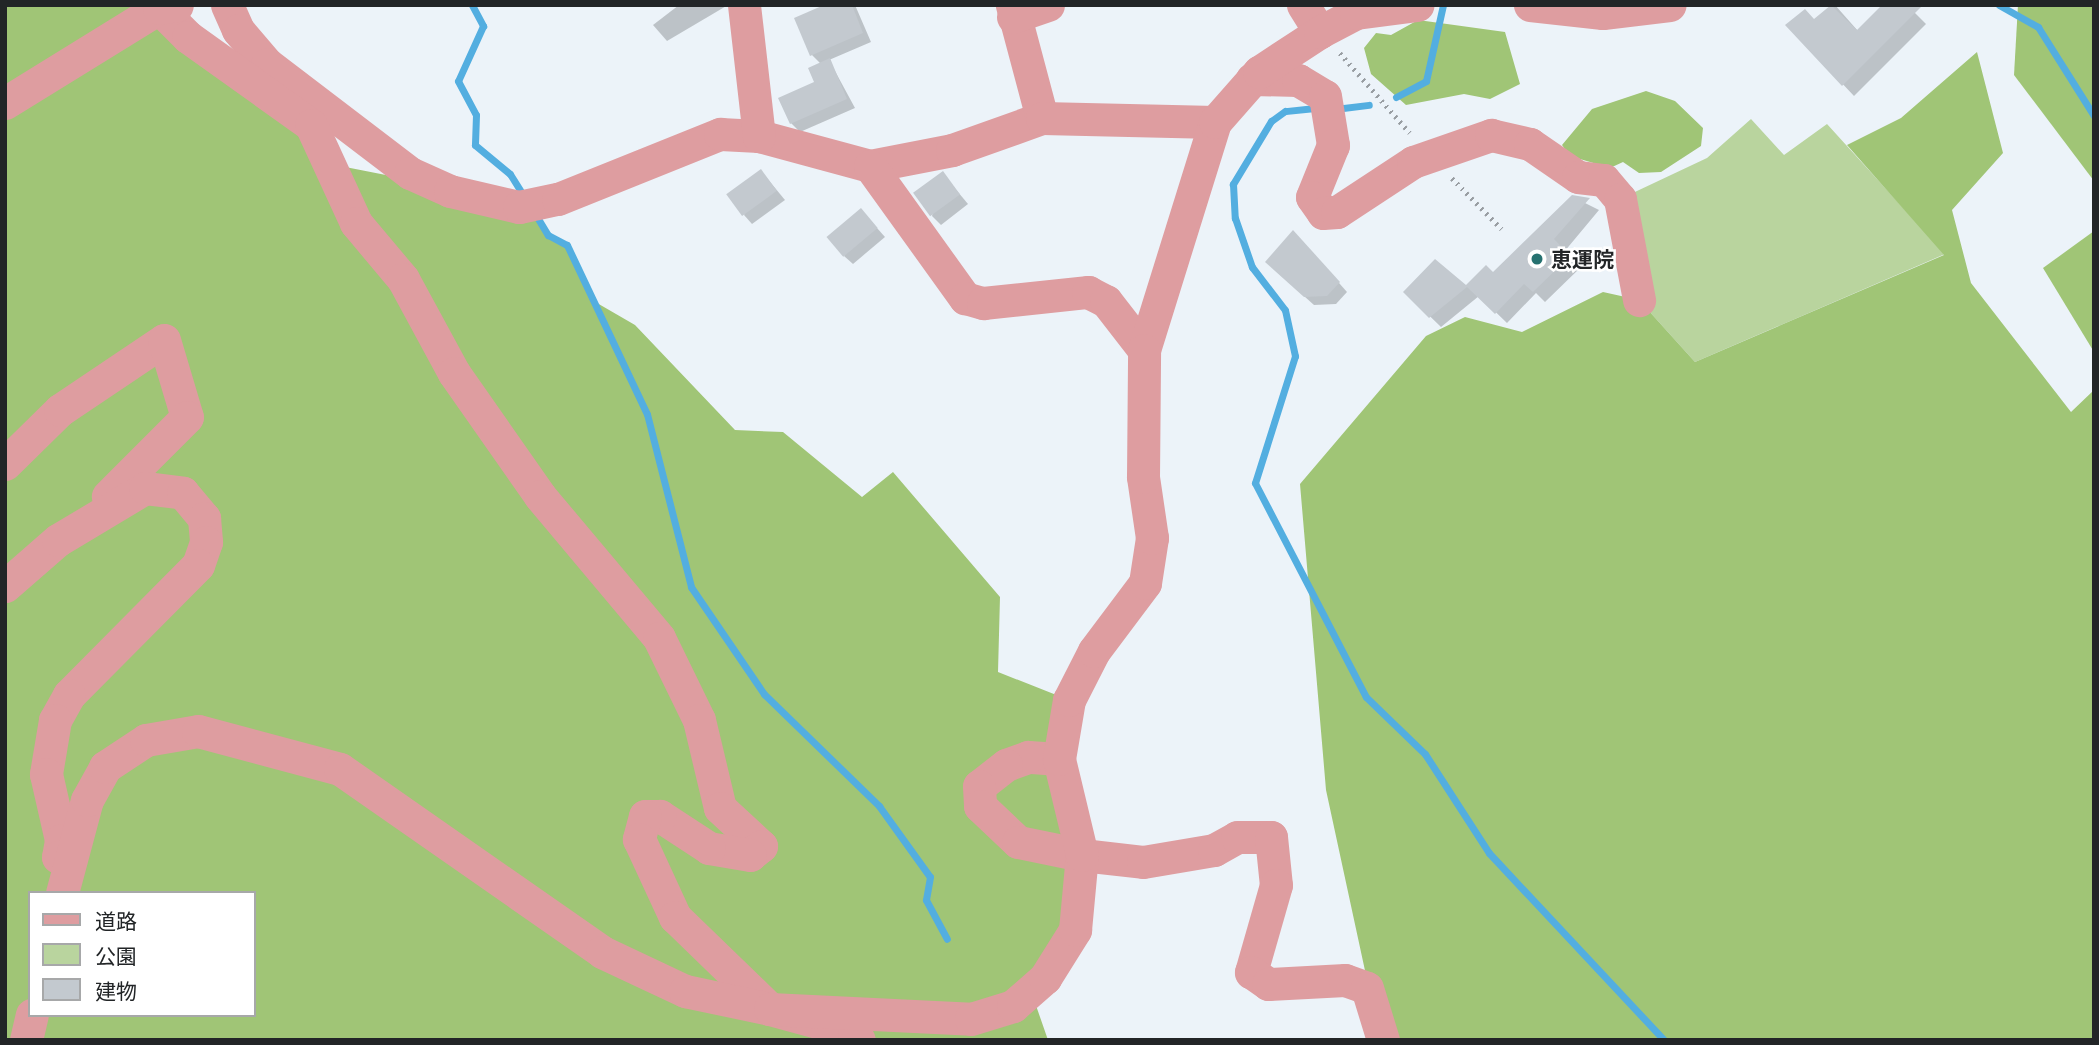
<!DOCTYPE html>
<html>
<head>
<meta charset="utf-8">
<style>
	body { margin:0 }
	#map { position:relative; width:2099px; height:1045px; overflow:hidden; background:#ecf3f9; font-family:Barlow,"Noto Sans JP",sans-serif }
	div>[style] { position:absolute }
	.green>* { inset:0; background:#b9d49e }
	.forest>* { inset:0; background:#a0c576 }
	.shadow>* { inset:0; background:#0003 }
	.stream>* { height:7px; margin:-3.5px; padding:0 3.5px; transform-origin:3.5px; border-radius:3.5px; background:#53aee0 }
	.building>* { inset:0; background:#c3c9cf; transform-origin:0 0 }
	.path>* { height:4.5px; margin-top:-2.25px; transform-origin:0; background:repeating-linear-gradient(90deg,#999ea3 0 2px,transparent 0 7px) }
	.minor>* { height:33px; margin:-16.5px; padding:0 16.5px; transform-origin:16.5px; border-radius:16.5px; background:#de9da0 }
	.dots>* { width:19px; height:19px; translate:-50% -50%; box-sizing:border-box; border:4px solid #fff; border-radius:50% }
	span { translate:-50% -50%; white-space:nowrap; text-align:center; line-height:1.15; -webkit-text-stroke:5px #fff; paint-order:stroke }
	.poi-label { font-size:21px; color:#222527; font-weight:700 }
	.left { translate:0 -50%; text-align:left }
	.frame { position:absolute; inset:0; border:7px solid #222527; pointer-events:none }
	.legend { position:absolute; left:28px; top:891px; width:228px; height:126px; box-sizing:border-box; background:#fff; border:2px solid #a7a8a9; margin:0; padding:9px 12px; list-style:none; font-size:21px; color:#222527 }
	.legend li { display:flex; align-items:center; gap:14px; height:35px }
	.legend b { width:35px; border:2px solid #a7a8a9 }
</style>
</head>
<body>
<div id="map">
	<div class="green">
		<div style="clip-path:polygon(1751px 119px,1784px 155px,1827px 124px,1945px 254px,1695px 362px,1639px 300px,1620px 199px,1707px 158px)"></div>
	</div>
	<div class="forest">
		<div style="clip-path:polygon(evenodd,5px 5px,177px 5px,325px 163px,528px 203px,548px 235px,567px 245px,597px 303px,635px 325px,735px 430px,783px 432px,862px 497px,893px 472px,1000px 597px,998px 672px,1069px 700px,1075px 930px,1032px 994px,1048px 1040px,5px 1040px,5px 5px,30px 893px,254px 893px,254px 1015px,30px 1015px,30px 893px)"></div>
		<div style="clip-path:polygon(2018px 5px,2094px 5px,2094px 181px,2014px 75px)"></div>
		<div style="clip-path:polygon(1418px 20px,1505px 32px,1520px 84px,1490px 99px,1464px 94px,1406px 105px,1371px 74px,1364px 48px,1376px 33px,1391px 35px)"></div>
		<div style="clip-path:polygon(1977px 52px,2003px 153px,1952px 210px,1971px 283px,2071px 412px,2094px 390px,2094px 1040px,1380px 1040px,1326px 790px,1300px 484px,1426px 336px,1465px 317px,1522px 332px,1603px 292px,1639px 300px,1695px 362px,1944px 255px,1847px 145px,1901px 118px)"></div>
		<div style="clip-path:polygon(1646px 91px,1675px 101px,1703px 128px,1701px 146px,1661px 172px,1639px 173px,1623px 162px,1610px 168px,1570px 156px,1562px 145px,1592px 109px)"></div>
		<div style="clip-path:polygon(2094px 231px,2094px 352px,2043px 268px)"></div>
	</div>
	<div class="shadow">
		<div style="clip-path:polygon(679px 5px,728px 5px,667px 41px,653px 25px)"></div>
		<div style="clip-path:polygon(828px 5px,855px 5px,871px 42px,829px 60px,855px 108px,800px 132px,791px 123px,816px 83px,821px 64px,812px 55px)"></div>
		<div style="clip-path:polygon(1835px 5px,1858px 31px,1907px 5px,1926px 24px,1854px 96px,1787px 25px,1815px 21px)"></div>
		<div style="clip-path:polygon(761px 171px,785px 200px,752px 224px,744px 215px)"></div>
		<div style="clip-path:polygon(943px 174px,968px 204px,941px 225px,932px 216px)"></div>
		<div style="clip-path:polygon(1573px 197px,1599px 210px,1564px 252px,1580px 268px,1545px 302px,1536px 293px,1507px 323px,1479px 296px,1441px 327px,1405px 292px,1466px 287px,1486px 267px,1493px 274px)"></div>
		<div style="clip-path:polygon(869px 219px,885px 237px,853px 264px,844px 256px)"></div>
		<div style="clip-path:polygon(1302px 241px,1347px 292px,1336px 304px,1314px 305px,1276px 271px)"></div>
	</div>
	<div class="stream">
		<div style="left:472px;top:5px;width:24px;rotate:62deg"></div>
		<div style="left:483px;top:26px;width:60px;rotate:114.4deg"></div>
		<div style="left:458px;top:81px;width:38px;rotate:62deg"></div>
		<div style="left:476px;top:115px;width:30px;rotate:92deg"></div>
		<div style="left:475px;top:145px;width:45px;rotate:39.6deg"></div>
		<div style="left:510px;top:174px;width:26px;rotate:58deg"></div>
		<div style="left:1999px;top:5px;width:45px;rotate:29.4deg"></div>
		<div style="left:2038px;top:27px;width:105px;rotate:57.8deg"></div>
		<div style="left:1396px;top:97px;width:34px;rotate:-28deg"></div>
		<div style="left:1426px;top:81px;width:78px;rotate:-77.4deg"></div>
		<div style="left:1315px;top:108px;width:30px;rotate:174deg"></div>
		<div style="left:1285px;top:111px;width:17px;rotate:144deg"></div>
		<div style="left:1271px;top:121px;width:74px;rotate:121.1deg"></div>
		<div style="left:1233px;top:184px;width:34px;rotate:87deg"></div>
		<div style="left:1235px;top:218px;width:52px;rotate:70.9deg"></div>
		<div style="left:1252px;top:267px;width:54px;rotate:52.5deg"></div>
		<div style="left:1285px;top:310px;width:47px;rotate:77.7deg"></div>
		<div style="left:1295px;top:356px;width:133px;rotate:107.5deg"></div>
		<div style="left:1255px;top:483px;width:241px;rotate:62.6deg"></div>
		<div style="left:1366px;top:697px;width:82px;rotate:44deg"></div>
		<div style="left:1425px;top:754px;width:118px;rotate:57.1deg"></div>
		<div style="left:1489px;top:853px;width:256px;rotate:46.9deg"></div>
		<div style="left:1335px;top:109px;width:34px;rotate:-7deg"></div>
		<div style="left:534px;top:212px;width:27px;rotate:59deg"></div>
		<div style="left:548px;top:235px;width:21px;rotate:28deg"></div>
		<div style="left:567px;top:245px;width:187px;rotate:64.7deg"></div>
		<div style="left:647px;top:414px;width:179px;rotate:75.7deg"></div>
		<div style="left:691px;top:587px;width:130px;rotate:55.7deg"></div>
		<div style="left:764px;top:694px;width:161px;rotate:44.2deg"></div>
		<div style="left:879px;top:806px;width:87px;rotate:54.3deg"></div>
		<div style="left:930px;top:877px;width:23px;rotate:100deg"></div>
		<div style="left:926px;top:900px;width:44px;rotate:61.7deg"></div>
	</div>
	<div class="building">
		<div style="clip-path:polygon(824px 5px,852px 5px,863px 33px,810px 56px,794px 18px)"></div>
		<div style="clip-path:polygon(1831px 5px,1857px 30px,1882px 5px,1923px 5px,1842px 86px,1785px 25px,1805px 9px,1814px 19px)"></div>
		<div style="clip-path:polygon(830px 58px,847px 99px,790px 124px,778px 98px,814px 82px,808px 68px)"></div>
		<div style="left:761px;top:169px;width:27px;height:43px;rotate:54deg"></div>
		<div style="left:943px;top:171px;width:29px;height:37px;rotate:54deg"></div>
		<div style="clip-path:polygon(1572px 195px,1590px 198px,1554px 239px,1570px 256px,1533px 292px,1524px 284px,1495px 314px,1467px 287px,1429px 318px,1403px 292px,1435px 259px,1466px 285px,1486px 265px,1493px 272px)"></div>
		<div style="left:861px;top:208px;width:26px;height:45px;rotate:50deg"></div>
		<div style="clip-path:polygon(1293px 230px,1340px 282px,1327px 296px,1304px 297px,1265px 262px)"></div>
	</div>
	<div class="path">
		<div style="left:1340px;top:53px;width:106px;rotate:48.8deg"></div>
		<div style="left:1452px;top:178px;width:71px;rotate:45.6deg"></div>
	</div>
	<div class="minor">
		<div style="left:227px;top:5px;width:27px;rotate:66deg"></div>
		<div style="left:238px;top:30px;width:45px;rotate:49.5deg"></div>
		<div style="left:267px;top:64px;width:180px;rotate:37.3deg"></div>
		<div style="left:410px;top:173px;width:44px;rotate:24.2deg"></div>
		<div style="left:450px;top:191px;width:71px;rotate:13.1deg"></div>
		<div style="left:519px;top:207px;width:40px;rotate:-12deg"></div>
		<div style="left:558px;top:199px;width:175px;rotate:-21.9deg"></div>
		<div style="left:720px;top:134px;width:39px;rotate:3deg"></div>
		<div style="left:759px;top:136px;width:115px;rotate:15.1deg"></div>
		<div style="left:870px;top:166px;width:84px;rotate:-11deg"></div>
		<div style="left:952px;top:150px;width:96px;rotate:-19.6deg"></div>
		<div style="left:1042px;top:118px;width:117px;rotate:-104.9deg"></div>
		<div style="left:744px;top:5px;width:132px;rotate:83.5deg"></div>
		<div style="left:1303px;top:5px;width:32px;rotate:58deg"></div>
		<div style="left:1530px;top:5px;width:73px;rotate:6.3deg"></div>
		<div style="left:1603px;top:13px;width:67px;rotate:-6.8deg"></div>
		<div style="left:159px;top:8px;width:41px;rotate:45deg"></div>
		<div style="left:188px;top:37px;width:151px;rotate:35.6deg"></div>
		<div style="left:311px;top:125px;width:108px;rotate:65.3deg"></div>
		<div style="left:356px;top:223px;width:73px;rotate:50deg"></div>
		<div style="left:403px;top:279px;width:107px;rotate:61.5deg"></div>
		<div style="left:454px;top:373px;width:150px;rotate:55deg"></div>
		<div style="left:540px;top:496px;width:185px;rotate:50deg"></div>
		<div style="left:659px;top:638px;width:91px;rotate:64deg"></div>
		<div style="left:699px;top:720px;width:90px;rotate:76.6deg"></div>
		<div style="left:720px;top:808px;width:56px;rotate:42.8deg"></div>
		<div style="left:761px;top:846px;width:14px;rotate:141deg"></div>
		<div style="left:750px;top:855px;width:42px;rotate:-170.3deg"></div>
		<div style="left:709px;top:848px;width:59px;rotate:-146.9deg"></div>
		<div style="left:660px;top:816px;width:15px;rotate:180deg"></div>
		<div style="left:645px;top:816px;width:24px;rotate:105deg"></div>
		<div style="left:639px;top:839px;width:86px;rotate:65.2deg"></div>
		<div style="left:675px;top:917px;width:132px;rotate:44.1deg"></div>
		<div style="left:770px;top:1009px;width:87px;rotate:15.3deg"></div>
		<div style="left:854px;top:1032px;width:9px;rotate:58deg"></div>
		<div style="left:1013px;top:17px;width:37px;rotate:-19deg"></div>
		<div style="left:1252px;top:79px;width:46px;rotate:1.2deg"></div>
		<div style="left:1298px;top:80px;width:31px;rotate:31deg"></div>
		<div style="left:1325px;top:96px;width:50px;rotate:80.7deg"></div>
		<div style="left:1333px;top:145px;width:56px;rotate:112deg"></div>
		<div style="left:1312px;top:197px;width:19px;rotate:55deg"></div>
		<div style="left:1323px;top:213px;width:14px;rotate:-4deg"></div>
		<div style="left:1337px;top:212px;width:91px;rotate:-33.3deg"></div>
		<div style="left:1413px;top:162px;width:83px;rotate:-19.1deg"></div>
		<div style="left:1491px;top:135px;width:40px;rotate:13deg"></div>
		<div style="left:1530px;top:144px;width:58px;rotate:34.5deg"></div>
		<div style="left:1578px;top:177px;width:26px;rotate:7deg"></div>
		<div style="left:1604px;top:180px;width:25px;rotate:50deg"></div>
		<div style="left:1620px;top:199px;width:103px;rotate:79.3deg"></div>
		<div style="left:5px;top:103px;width:181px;rotate:-31.7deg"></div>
		<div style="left:159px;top:8px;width:18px;rotate:-9deg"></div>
		<div style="left:1042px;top:118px;width:173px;rotate:1.3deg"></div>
		<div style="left:870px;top:166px;width:163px;rotate:54.3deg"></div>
		<div style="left:965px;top:298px;width:19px;rotate:16deg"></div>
		<div style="left:983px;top:303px;width:106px;rotate:-6deg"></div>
		<div style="left:1088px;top:292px;width:20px;rotate:27deg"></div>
		<div style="left:1106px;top:301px;width:62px;rotate:52.2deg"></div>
		<div style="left:1144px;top:350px;width:239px;rotate:-72.7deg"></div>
		<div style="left:1215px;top:122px;width:67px;rotate:-48.7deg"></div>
		<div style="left:1259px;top:72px;width:73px;rotate:-33.3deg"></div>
		<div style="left:1320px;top:32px;width:41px;rotate:-27.8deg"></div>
		<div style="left:1356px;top:13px;width:62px;rotate:-7.5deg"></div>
		<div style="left:5px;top:464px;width:77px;rotate:-44.5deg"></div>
		<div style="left:60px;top:410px;width:125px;rotate:-33.9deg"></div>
		<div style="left:164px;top:340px;width:80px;rotate:73.4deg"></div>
		<div style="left:187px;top:417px;width:112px;rotate:135deg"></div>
		<div style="left:5px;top:586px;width:70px;rotate:-41deg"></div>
		<div style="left:58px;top:540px;width:101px;rotate:-30.9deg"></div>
		<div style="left:145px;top:488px;width:38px;rotate:7deg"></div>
		<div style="left:183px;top:493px;width:33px;rotate:50deg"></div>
		<div style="left:204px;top:518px;width:24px;rotate:85deg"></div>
		<div style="left:206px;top:542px;width:24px;rotate:109deg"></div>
		<div style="left:198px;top:565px;width:183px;rotate:134.8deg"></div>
		<div style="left:69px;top:695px;width:29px;rotate:119deg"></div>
		<div style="left:55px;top:720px;width:55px;rotate:99.5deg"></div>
		<div style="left:46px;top:774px;width:68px;rotate:77.2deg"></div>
		<div style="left:61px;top:840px;width:17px;rotate:100deg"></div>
		<div style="left:58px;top:857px;width:11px;rotate:22deg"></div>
		<div style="left:1059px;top:759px;width:31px;rotate:-176deg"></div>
		<div style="left:1028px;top:757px;width:23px;rotate:160deg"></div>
		<div style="left:1006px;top:765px;width:34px;rotate:142deg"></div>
		<div style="left:979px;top:786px;width:20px;rotate:87deg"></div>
		<div style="left:980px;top:806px;width:52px;rotate:43.5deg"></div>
		<div style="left:1018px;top:842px;width:65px;rotate:11.5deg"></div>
		<div style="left:1082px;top:855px;width:61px;rotate:6.5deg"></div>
		<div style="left:1143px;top:862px;width:72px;rotate:-9.6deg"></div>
		<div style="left:1214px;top:850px;width:26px;rotate:-29deg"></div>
		<div style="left:1237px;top:837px;width:34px"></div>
		<div style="left:1271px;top:837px;width:48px;rotate:84.1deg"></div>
		<div style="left:1276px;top:885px;width:91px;rotate:106deg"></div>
		<div style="left:1251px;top:972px;width:21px;rotate:35deg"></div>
		<div style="left:1268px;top:984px;width:77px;rotate:-3deg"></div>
		<div style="left:1345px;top:980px;width:23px;rotate:20deg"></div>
		<div style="left:1367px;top:988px;width:54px;rotate:72.9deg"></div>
		<div style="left:62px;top:893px;width:96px;rotate:-75deg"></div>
		<div style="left:87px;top:800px;width:38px;rotate:-61deg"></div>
		<div style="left:105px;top:767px;width:49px;rotate:-33.4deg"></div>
		<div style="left:146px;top:740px;width:53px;rotate:-9.8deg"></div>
		<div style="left:198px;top:731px;width:147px;rotate:15deg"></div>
		<div style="left:340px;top:769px;width:320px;rotate:34.9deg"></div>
		<div style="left:602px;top:952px;width:92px;rotate:25.2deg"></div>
		<div style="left:685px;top:991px;width:87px;rotate:12deg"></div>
		<div style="left:770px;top:1009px;width:201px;rotate:2.8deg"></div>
		<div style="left:971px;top:1019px;width:44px;rotate:-17.2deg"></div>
		<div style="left:1013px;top:1006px;width:43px;rotate:-41.2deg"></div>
		<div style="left:1045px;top:978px;width:57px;rotate:-58deg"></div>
		<div style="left:1075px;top:930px;width:75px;rotate:-84.7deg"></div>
		<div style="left:1082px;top:855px;width:99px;rotate:-103.5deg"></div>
		<div style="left:1059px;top:759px;width:60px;rotate:-80.4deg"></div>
		<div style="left:1069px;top:700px;width:55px;rotate:-63deg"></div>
		<div style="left:1094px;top:651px;width:85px;rotate:-53.1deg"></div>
		<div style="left:1145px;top:583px;width:46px;rotate:-81.2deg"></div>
		<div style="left:1152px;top:538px;width:62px;rotate:-98.4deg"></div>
		<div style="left:1143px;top:477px;width:127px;rotate:-89.5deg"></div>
		<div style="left:26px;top:1040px;width:26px;rotate:-77deg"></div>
	</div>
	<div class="dots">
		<div style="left:1537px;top:259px;background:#267170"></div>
	</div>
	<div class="poi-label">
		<span class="left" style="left:1551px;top:259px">恵運院</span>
	</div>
	<div class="frame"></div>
	<ul class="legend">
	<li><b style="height:9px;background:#de9da0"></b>道路</li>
	<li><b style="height:19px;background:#b9d49e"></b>公園</li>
	<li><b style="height:19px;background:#c3c9cf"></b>建物</li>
	</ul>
</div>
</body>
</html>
